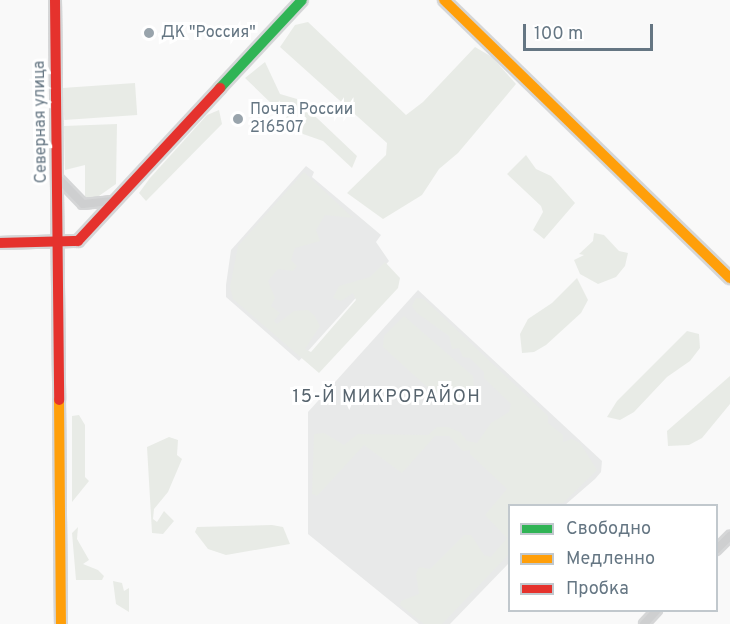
<!DOCTYPE html>
<html>
<head>
<meta charset="utf-8">
<style>
	body { margin:0 }
	#map { position:relative; width:730px; height:624px; overflow:hidden; background:#f9f9f9; font-family:Overpass,sans-serif }
	div>[style] { position:absolute }
	.built>* { inset:0; background:#e8e9e9 }
	.green>* { inset:0; background:#e8ebe6; transform-origin:0 0 }
	.roads { filter:drop-shadow(2px 0 #d5d6d7) drop-shadow(-2px 0 #d5d6d7) drop-shadow(0 2px #d5d6d7) drop-shadow(0 -2px #d5d6d7) }
	.street>* { height:8px; margin:-4px; padding:0 4px; transform-origin:4px; border-radius:4px; background:#cecfd0 }
	.fast>* { height:10px; margin:-5px; padding:0 5px; transform-origin:5px; border-radius:5px; background:#30b455 }
	.slow>* { height:10px; margin:-5px; padding:0 5px; transform-origin:5px; border-radius:5px; background:#ff9f0a }
	.jam>* { height:10px; margin:-5px; padding:0 5px; transform-origin:5px; border-radius:5px; background:#e5322d }
	.dots>* { width:16px; height:16px; translate:-50% -50%; box-sizing:border-box; border:3px solid #fff; border-radius:50% }
	span { translate:-50% -50%; white-space:nowrap; text-align:center; line-height:1.15; -webkit-text-stroke:6px #fff; paint-order:stroke }
	.poi-label { font-size:16px; color:#657683 }
	.left { translate:0 -50%; text-align:left }
	.street-label { font-size:16px; color:#657683 }
	.neighbourhood-label { font-size:18px; color:#57646e; letter-spacing:1.5px }
	.legend { position:absolute; left:508px; top:504px; width:210px; height:108px; box-sizing:border-box; background:#fff; border:2px solid #c1c8cd; margin:0; padding:8px 10px; list-style:none; font-size:18px; color:#657683 }
	.legend li { display:flex; align-items:center; gap:12px; height:30px }
	.legend b { width:30px; border:2px solid #c1c8cd }
	.scale { position:absolute; left:523px; top:24px; width:130px; height:27px; box-sizing:border-box; border:3px solid #657683; border-top:0; padding-left:8px; font-size:18px; line-height:21px; white-space:nowrap; color:#657683; -webkit-text-stroke:4px #fff; paint-order:stroke }
</style>
</head>
<body>
<div id="map">
	<div class="built">
		<div style="clip-path:polygon(306px 166px,314px 172px,312px 177px,381px 235px,376px 242px,389px 261px,299px 361px,226px 297px,226px 285px,231px 250px)"></div>
		<div style="clip-path:polygon(418px 290px,602px 461px,601px 472px,595px 479px,565px 505px,510px 506px,509px 563px,450px 624px,419px 624px,308px 534px,308px 412px)"></div>
	</div>
	<div class="green">
		<div style="clip-path:polygon(308px 22px,406px 115px,423px 102px,475px 47px,492px 57px,516px 84px,458px 153px,439px 169px,422px 195px,383px 219px,347px 193px,386px 155px,387px 143px,280px 47px,295px 25px)"></div>
		<div style="clip-path:polygon(265px 62px,280px 94px,297px 99px,357px 156px,352px 168px,323px 141px,303px 134px,245px 78px)"></div>
		<div style="left:135px;top:83px;width:32px;height:73px;rotate:86deg"></div>
		<div style="clip-path:polygon(219px 110px,222px 124px,146px 201px,139px 193px,150px 178px,207px 115px)"></div>
		<div style="clip-path:polygon(117px 124px,116px 184px,96px 198px,85px 198px,85px 165px,65px 170px,64px 126px)"></div>
		<div style="clip-path:polygon(526px 155px,536px 169px,551px 176px,575px 203px,544px 239px,533px 230px,543px 212px,541px 206px,507px 174px)"></div>
		<div style="clip-path:polygon(304px 172px,353px 218px,325px 215px,316px 230px,320px 241px,295px 248px,291px 260px,297px 266px,293px 271px,278px 269px,268px 281px,275px 298px,271px 306px,280px 313px,274px 321px,277px 324px,294px 311px,308px 310px,314px 315px,320px 326px,305px 349px,311px 352px,356px 300px,353px 293px,341px 301px,333px 298px,339px 286px,370px 277px,385px 262px,400px 278px,398px 288px,319px 373px,233px 299px,230px 287px,238px 246px)"></div>
		<div style="clip-path:polygon(594px 233px,604px 235px,619px 251px,628px 253px,625px 266px,616px 277px,598px 284px,580px 274px,574px 260px,584px 255px,579px 254px,593px 241px)"></div>
		<div style="clip-path:polygon(577px 278px,588px 300px,581px 313px,546px 345px,534px 352px,522px 353px,520px 334px,528px 319px,552px 303px)"></div>
		<div style="clip-path:polygon(416px 298px,424px 299px,548px 416px,548px 423px,563px 435px,563px 442px,572px 439px,580px 443px,597px 470px,563px 503px,510px 506px,509px 554px,442px 624px,424px 624px,400px 605px,401px 601px,419px 594px,416px 574px,419px 567px,430px 569px,464px 535px,471px 535px,484px 555px,491px 557px,507px 538px,485px 515px,507px 489px,470px 454px,470px 450px,463px 451px,449px 436px,435px 436px,402px 473px,364px 445px,317px 496px,312px 494px,314px 434px,324px 433px,344px 445px,358px 434px,428px 435px,437px 427px,448px 427px,460px 432px,467px 441px,477px 443px,491px 423px,509px 412px,511px 404px,484px 378px,484px 372px,470px 358px,463px 357px,459px 348px,452px 349px,449px 336px,417px 313px,412px 306px)"></div>
		<div style="clip-path:polygon(404px 316px,473px 376px,474px 388px,458px 405px,447px 405px,383px 347px,384px 336px)"></div>
		<div style="clip-path:polygon(687px 331px,699px 334px,700px 348px,690px 361px,667px 377px,634px 412px,620px 420px,607px 417px,617px 401px)"></div>
		<div style="clip-path:polygon(730px 376px,730px 404px,702px 438px,689px 445px,668px 446px,667px 431px)"></div>
		<div style="clip-path:polygon(79px 415px,85px 425px,85px 477px,89px 481px,72px 502px,72px 416px)"></div>
		<div style="clip-path:polygon(169px 437px,178px 440px,177px 455px,182px 459px,168px 492px,154px 509px,153px 519px,157px 522px,164px 511px,174px 521px,163px 534px,152px 533px,147px 447px)"></div>
		<div style="clip-path:polygon(272px 525px,283px 527px,290px 544px,226px 555px,208px 549px,195px 532px,197px 527px)"></div>
		<div style="clip-path:polygon(78px 527px,77px 539px,89px 560px,83px 564px,98px 570px,104px 576px,102px 580px,76px 580px,72px 533px)"></div>
		<div style="clip-path:polygon(113px 581px,122px 583px,124px 591px,129px 588px,129px 612px,116px 604px)"></div>
	</div>
	<div class="roads">
		<div class="street">
			<div style="left:57px;top:177px;width:37px;rotate:46deg"></div>
			<div style="left:83px;top:204px;width:30px;rotate:-6deg"></div>
			<div style="left:716px;top:550px;width:20px;rotate:-45deg"></div>
			<div style="left:644px;top:624px;width:19px;rotate:-47deg"></div>
		</div>
		<div class="fast">
			<div style="left:220px;top:88px;width:120px;rotate:-47deg"></div>
		</div>
		<div class="slow">
			<div style="left:444px;top:0;width:399px;rotate:44.2deg"></div>
			<div style="left:59px;top:400px;width:224px;rotate:89.5deg"></div>
		</div>
		<div class="jam">
			<div style="left:55px;top:0;width:400px;rotate:89.4deg"></div>
			<div style="left:0;top:243px;width:78px;rotate:-1.5deg"></div>
			<div style="left:78px;top:241px;width:209px;rotate:-47.1deg"></div>
		</div>
	</div>
	<div class="dots">
		<div style="left:149px;top:33px;background:#99a4ac"></div>
		<div style="left:238px;top:119px;background:#99a4ac"></div>
	</div>
	<div class="poi-label">
		<span class="left" style="left:161px;top:33px">ДК "Россия"</span>
		<span class="left" style="left:250px;top:119px">Почта России<br>216507</span>
	</div>
	<div class="street-label">
		<span style="left:41px;top:122px;rotate:-91deg">Северная улица</span>
	</div>
	<div class="neighbourhood-label">
		<span style="left:387px;top:398px">15-Й МИКРОРАЙОН</span>
	</div>
	<ul class="legend">
	<li><b style="height:8px;background:#30b455"></b>Свободно</li>
	<li><b style="height:8px;background:#ff9f0a"></b>Медленно</li>
	<li><b style="height:8px;background:#e5322d"></b>Пробка</li>
	</ul>
	<div class="scale">100 m</div>
</div>
</body>
</html>
